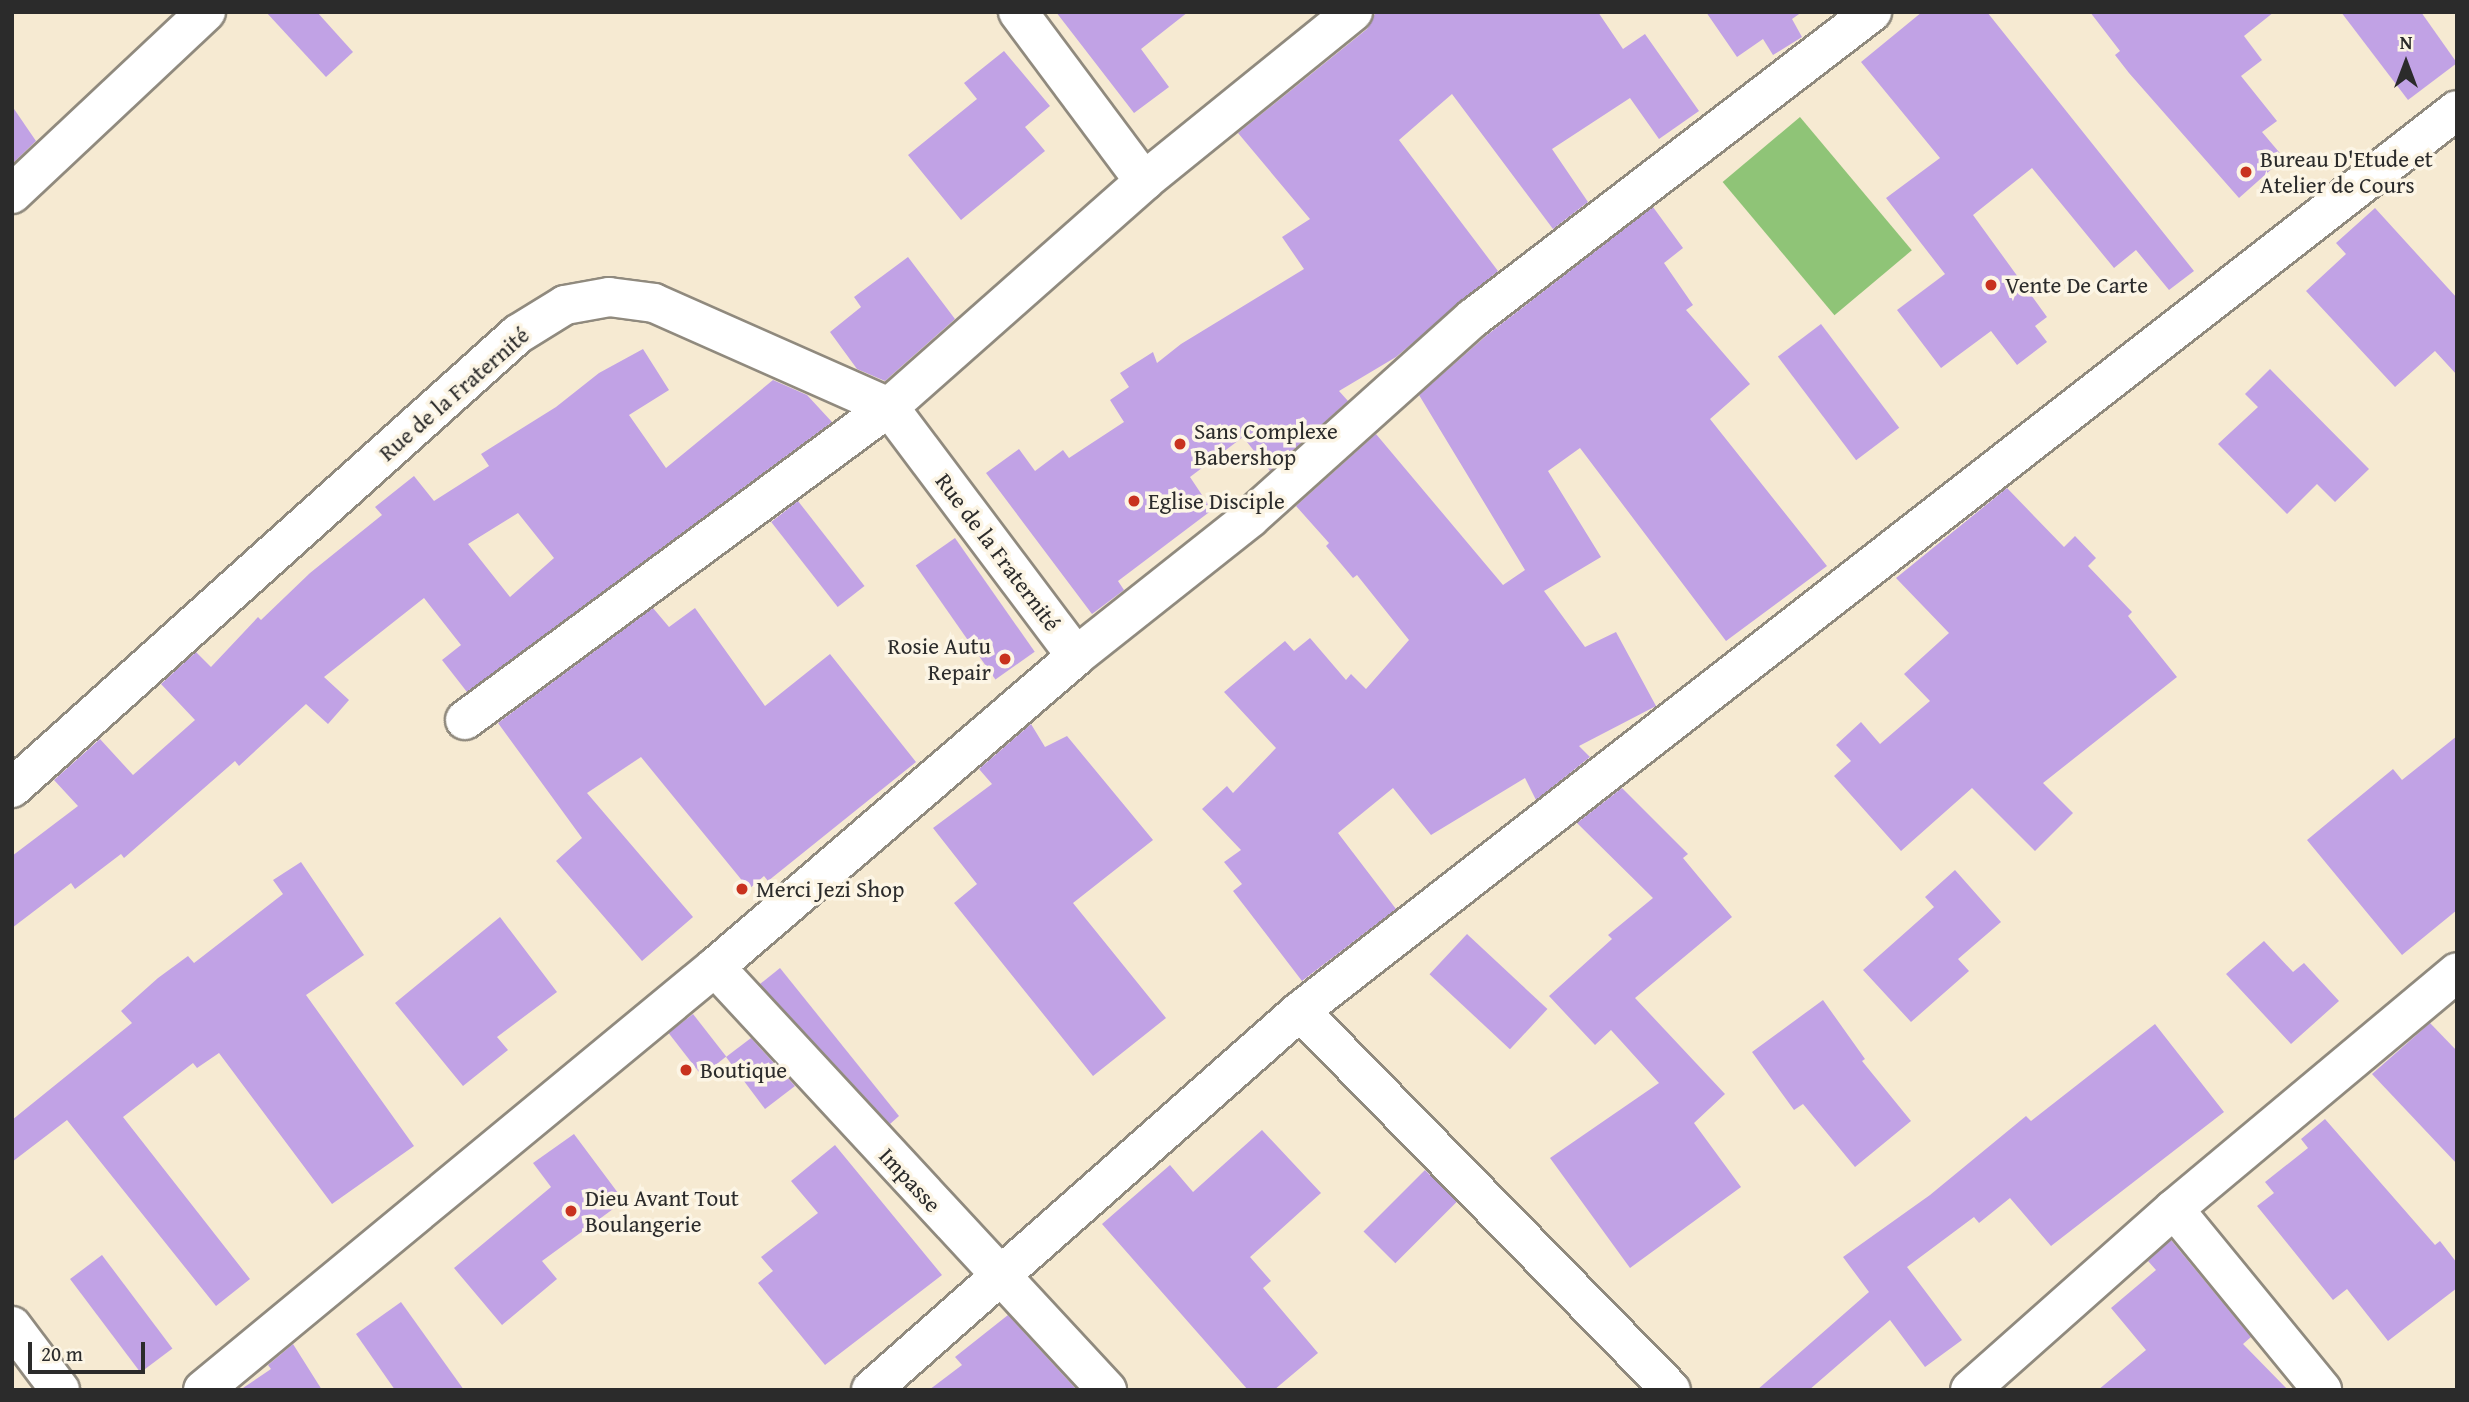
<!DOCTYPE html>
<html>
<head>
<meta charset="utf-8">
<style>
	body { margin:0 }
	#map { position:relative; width:2469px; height:1402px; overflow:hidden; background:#f6ead2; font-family:"Gentium Book Plus",serif }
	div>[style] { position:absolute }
	.green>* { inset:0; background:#8fc477; transform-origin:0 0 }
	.building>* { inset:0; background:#c1a2e5; transform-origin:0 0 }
	.roads { filter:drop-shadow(2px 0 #908a7e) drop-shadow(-2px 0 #908a7e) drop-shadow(0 2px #908a7e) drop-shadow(0 -2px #908a7e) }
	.minor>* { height:38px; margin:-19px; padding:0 19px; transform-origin:19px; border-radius:19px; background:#fff }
	.dots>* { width:19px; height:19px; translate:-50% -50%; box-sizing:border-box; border:4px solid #fcf5e5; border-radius:50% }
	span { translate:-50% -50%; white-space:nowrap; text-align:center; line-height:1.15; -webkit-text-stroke:7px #fcf5e5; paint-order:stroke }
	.poi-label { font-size:23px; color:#2b2b2b }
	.left { translate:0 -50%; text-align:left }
	.right { translate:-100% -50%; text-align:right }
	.street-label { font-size:23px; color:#2b2b2b }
	.frame { position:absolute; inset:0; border:14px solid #2b2b2b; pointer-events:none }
	.north { position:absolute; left:2371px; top:28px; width:70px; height:70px; -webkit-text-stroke:5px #fcf5e5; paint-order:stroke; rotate:0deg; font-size:19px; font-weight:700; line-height:28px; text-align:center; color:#2b2b2b }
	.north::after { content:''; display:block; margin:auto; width:24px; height:32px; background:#2b2b2b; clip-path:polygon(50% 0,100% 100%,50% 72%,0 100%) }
	.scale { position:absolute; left:28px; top:1342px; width:117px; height:32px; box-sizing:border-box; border:4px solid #2b2b2b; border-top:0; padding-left:9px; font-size:21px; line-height:24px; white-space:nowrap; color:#2b2b2b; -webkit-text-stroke:5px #fcf5e5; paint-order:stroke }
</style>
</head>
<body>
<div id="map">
	<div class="green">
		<div style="left:1800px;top:117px;width:174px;height:101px;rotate:50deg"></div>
	</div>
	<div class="building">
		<div style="clip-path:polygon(266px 12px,317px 12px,353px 52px,326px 77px)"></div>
		<div style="clip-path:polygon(1056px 12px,1188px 12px,1141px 49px,1169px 87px,1134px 113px)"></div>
		<div style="clip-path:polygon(1376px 12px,1598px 12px,1623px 49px,1645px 34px,1699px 111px,1659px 139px,1630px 98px,1552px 149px,1588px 202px,1553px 229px,1452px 94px,1399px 140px,1498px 271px,1396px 357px,1339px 391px,1348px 401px,1270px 471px,1243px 437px,1190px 477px,1212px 510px,1118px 581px,1124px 590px,1092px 614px,986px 473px,1019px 449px,1035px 471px,1063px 450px,1069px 458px,1124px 422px,1110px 400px,1129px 387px,1120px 373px,1153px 352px,1157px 363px,1181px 344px,1304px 269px,1282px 237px,1310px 219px,1238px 133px,1367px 29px)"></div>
		<div style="clip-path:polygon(1706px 12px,1802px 12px,1792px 19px,1802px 37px,1773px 55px,1763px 39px,1737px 57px)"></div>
		<div style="clip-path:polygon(1922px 12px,1987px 12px,2194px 271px,2169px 290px,2136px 250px,2114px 268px,2032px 168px,1973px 215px,2047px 317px,2035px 326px,2047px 342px,2017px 365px,1991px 331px,1941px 368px,1897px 310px,1945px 274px,1886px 198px,1940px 158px,1861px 62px)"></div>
		<div style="clip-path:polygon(2090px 12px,2274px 12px,2244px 36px,2262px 60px,2241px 76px,2277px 121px,2262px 132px,2284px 158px,2239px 198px,2129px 73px,2115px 55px,2120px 51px)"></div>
		<div style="clip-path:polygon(2341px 12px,2421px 12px,2457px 63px,2408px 100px)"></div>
		<div style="clip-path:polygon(1004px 51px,1050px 106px,1025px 127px,1045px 151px,961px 220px,908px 155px,977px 99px,964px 83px)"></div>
		<div style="clip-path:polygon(12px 106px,36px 141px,12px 164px)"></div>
		<div style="clip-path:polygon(1653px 207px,1683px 248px,1664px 263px,1693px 305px,1686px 310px,1750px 384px,1710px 419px,1827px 566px,1726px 641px,1580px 448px,1548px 471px,1601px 557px,1544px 591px,1585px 647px,1616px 632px,1656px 706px,1579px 746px,1590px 757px,1536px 800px,1525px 778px,1431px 835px,1393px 788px,1338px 833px,1396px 909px,1302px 981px,1233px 891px,1242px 884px,1224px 862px,1241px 850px,1202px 809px,1227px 786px,1233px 793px,1276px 748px,1224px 692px,1285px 641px,1294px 651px,1310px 638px,1346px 680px,1351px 674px,1366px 689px,1409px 640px,1357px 575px,1353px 578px,1326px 546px,1329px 543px,1296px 506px,1376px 434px,1503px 585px,1525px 570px,1419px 395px,1487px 335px)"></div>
		<div style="clip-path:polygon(2375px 208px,2457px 298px,2457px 375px,2435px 351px,2395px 387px,2306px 291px,2346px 254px,2336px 243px)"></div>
		<div style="clip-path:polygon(908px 257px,955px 319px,885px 381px,857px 369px,830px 332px,861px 307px,854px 297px)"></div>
		<div style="left:1821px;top:324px;width:130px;height:54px;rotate:53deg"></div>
		<div style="clip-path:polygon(evenodd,643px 349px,669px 390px,629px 415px,666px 468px,773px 380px,807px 395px,832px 422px,467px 692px,442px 660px,461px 645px,424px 598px,324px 677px,349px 700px,328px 724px,306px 704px,239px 766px,235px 761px,124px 858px,121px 854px,75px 889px,71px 883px,12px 928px,12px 856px,78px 806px,54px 780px,100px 739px,133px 775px,195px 720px,161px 684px,196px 652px,211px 667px,258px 617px,261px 620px,310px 573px,382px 515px,375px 507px,414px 476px,434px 501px,489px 466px,481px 454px,556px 407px,599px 373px,643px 349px,518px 513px,554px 558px,510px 597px,468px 544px,518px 513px)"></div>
		<div style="clip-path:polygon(2270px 369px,2369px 469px,2335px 502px,2317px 484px,2287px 514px,2218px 444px,2258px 407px,2245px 394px)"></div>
		<div style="clip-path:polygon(2007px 488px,2064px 547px,2075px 536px,2096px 558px,2088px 566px,2132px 612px,2128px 616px,2177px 677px,2043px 783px,2073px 813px,2035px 851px,1972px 788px,1901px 851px,1834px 776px,1851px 761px,1836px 745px,1861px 722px,1880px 744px,1930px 701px,1904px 674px,1949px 633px,1896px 578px)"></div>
		<div style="left:798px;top:501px;width:108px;height:34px;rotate:52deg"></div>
		<div style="left:955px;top:538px;width:139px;height:48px;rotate:55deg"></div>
		<div style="clip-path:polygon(653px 608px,669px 627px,695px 608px,765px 706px,830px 654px,916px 762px,768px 881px,764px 876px,749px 889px,641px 757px,587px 793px,693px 917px,642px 961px,556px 861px,582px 838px,498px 723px)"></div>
		<div style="clip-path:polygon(1031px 724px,1045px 747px,1067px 736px,1153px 840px,1073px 903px,1166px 1018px,1093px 1076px,954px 903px,977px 884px,933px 828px,992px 784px,979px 769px)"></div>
		<div style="clip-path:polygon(2457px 736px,2457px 910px,2402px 955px,2307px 840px,2393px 769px,2402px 780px)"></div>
		<div style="clip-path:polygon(1622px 788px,1688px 854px,1683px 858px,1732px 917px,1635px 998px,1725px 1094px,1694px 1123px,1741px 1187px,1630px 1268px,1550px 1158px,1659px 1083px,1611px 1030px,1595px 1045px,1549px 996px,1612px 939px,1608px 935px,1653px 898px,1577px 823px)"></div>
		<div style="clip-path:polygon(301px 862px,364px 955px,306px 995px,414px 1146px,332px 1204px,219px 1053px,197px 1068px,193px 1063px,123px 1117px,250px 1279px,216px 1306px,67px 1120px,12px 1162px,12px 1120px,132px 1023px,121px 1011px,158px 978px,188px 956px,194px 963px,283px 894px,273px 880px)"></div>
		<div style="clip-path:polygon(1955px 870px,2001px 922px,1958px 959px,1969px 971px,1911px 1022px,1863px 970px,1934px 907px,1925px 897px)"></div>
		<div style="clip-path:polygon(500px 917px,557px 992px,497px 1037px,508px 1050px,463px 1086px,395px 1003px)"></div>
		<div style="left:1467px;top:934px;width:110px;height:55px;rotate:43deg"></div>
		<div style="clip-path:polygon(2264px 941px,2293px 972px,2304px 963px,2339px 1001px,2291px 1044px,2226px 974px)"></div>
		<div style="clip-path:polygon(780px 968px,899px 1116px,890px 1124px,760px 984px)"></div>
		<div style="clip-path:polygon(1823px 1000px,1865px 1059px,1862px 1061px,1911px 1121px,1855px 1167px,1803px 1104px,1794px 1110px,1752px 1052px)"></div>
		<div style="left:693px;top:1014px;width:54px;height:31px;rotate:52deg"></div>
		<div style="clip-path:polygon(2430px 1023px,2457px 1051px,2457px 1164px,2372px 1074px)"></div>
		<div style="clip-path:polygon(2155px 1024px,2224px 1112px,2051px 1246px,2010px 1198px,1979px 1223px,1974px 1217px,1907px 1267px,1962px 1340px,1925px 1367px,1890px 1320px,1809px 1390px,1757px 1390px,1869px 1292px,1843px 1257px,1930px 1195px,2026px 1116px,2031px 1121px)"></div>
		<div style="clip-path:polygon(751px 1038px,795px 1086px,765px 1109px,726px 1057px)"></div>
		<div style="clip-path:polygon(2325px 1119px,2435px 1245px,2440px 1241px,2457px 1263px,2457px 1288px,2388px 1341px,2347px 1289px,2333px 1300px,2257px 1206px,2274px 1193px,2265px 1182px,2308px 1148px,2301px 1139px)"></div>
		<div style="clip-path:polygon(1262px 1130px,1321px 1193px,1250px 1257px,1271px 1281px,1263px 1288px,1318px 1353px,1274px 1390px,1248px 1390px,1102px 1224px,1170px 1165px,1193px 1192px)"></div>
		<div style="clip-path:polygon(574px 1134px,624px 1201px,542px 1261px,557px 1279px,502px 1325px,454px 1268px,551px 1187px,533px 1163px)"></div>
		<div style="clip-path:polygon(835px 1145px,942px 1275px,825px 1365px,758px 1283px,773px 1271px,761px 1257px,818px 1213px,791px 1181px)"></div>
		<div style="left:1425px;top:1170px;width:45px;height:87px;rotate:45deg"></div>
		<div style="clip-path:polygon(2171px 1240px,2251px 1337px,2243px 1344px,2288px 1390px,2098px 1390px,2146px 1350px,2111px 1308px,2156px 1270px,2148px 1261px)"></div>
		<div style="left:102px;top:1255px;width:117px;height:40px;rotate:53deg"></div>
		<div style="clip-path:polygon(401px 1302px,464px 1390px,395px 1390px,356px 1334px)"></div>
		<div style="clip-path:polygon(1008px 1315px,1077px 1390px,929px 1390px,962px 1365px,955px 1357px)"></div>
		<div style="clip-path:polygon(293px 1344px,322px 1390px,240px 1390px,271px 1369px,268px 1365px)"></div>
	</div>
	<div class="roads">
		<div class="minor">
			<div style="left:1018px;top:12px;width:211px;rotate:53.3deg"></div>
			<div style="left:12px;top:194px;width:266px;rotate:-43.2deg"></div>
			<div style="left:465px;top:720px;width:527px;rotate:-36.44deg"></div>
			<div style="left:889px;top:407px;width:341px;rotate:-41.5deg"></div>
			<div style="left:1144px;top:181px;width:269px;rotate:-39deg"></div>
			<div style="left:12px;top:788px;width:680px;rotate:-41.9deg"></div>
			<div style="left:518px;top:334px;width:55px;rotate:-31.7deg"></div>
			<div style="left:565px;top:305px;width:45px;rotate:-10.3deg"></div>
			<div style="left:609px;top:297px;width:45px;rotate:7.6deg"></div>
			<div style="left:654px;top:303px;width:257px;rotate:23.9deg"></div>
			<div style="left:889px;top:407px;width:311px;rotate:53.1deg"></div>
			<div style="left:715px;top:967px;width:577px;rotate:47.18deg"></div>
			<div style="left:1300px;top:1011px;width:530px;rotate:45.61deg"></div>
			<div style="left:2174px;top:1209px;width:234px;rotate:50.7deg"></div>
			<div style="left:12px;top:1326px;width:80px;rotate:53.1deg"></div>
			<div style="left:203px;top:1390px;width:664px;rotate:-39.56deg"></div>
			<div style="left:715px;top:967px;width:476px;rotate:-40.7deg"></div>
			<div style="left:1076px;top:656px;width:222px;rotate:-38.4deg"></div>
			<div style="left:1250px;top:518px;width:300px;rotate:-41.9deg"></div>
			<div style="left:1473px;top:318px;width:503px;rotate:-37.49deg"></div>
			<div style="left:871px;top:1390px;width:572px;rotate:-41.46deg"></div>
			<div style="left:1300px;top:1011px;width:1466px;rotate:-37.91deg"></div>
			<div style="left:1970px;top:1390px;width:273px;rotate:-41.6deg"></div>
			<div style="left:2174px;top:1209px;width:369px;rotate:-39.9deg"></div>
		</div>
	</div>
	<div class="dots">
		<div style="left:2246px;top:172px;background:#c8321e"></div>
		<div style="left:1991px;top:285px;background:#c8321e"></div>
		<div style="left:1180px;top:444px;background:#c8321e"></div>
		<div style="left:1134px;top:501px;background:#c8321e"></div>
		<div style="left:1005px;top:659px;background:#c8321e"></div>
		<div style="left:742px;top:889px;background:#c8321e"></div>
		<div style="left:686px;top:1070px;background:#c8321e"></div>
		<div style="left:571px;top:1211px;background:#c8321e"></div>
	</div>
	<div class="poi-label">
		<span class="left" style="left:2260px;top:172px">Bureau D'Etude et<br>Atelier de Cours</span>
		<span class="left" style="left:2005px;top:285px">Vente De Carte</span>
		<span class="left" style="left:1194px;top:444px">Sans Complexe<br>Babershop</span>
		<span class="left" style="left:1148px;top:501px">Eglise Disciple</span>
		<span class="right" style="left:991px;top:659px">Rosie Autu<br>Repair</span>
		<span class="left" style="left:756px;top:889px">Merci Jezi Shop</span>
		<span class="left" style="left:700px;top:1070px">Boutique</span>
		<span class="left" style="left:585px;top:1211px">Dieu Avant Tout<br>Boulangerie</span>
	</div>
	<div class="street-label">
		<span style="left:454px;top:394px;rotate:-41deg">Rue de la Fraternité</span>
		<span style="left:998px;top:552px;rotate:53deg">Rue de la Fraternité</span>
		<span style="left:910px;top:1180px;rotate:47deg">Impasse</span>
	</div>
	<div class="frame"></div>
	<div class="north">N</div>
	<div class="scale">20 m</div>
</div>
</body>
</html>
